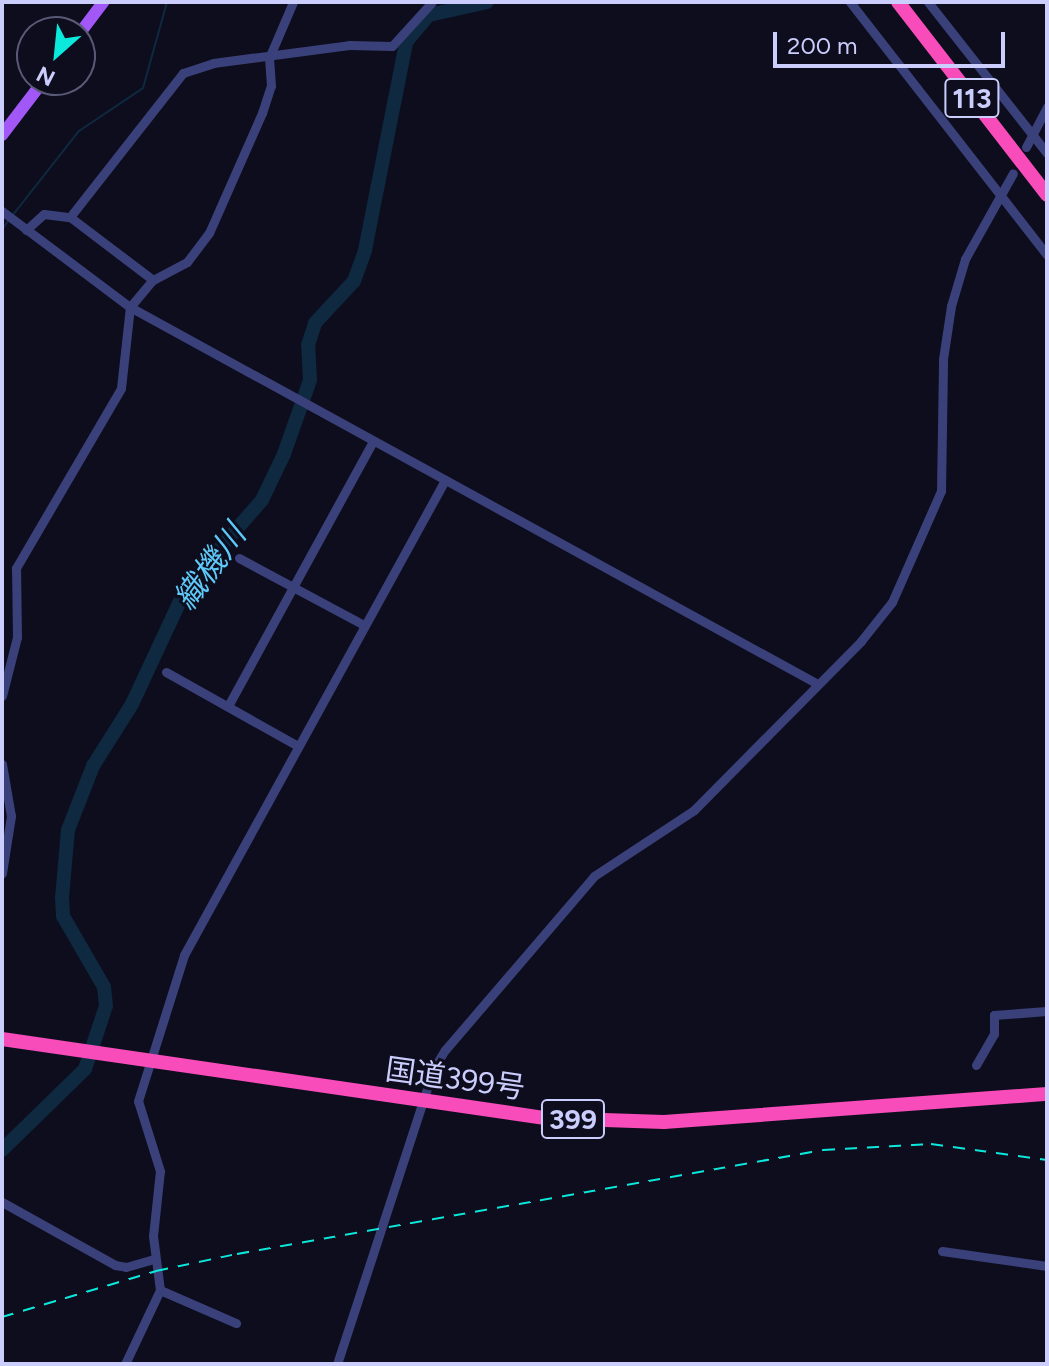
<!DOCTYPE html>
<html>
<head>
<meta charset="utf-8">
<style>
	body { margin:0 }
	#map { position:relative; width:1049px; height:1366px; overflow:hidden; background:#0d0d1d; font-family:Figtree,"Noto Sans JP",sans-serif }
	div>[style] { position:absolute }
	.stream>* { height:2px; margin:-1px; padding:0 1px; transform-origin:1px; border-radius:1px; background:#0e2940 }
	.river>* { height:14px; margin:-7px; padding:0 7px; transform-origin:7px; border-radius:7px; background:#0e2940 }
	.minor>* { height:9px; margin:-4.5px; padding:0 4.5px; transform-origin:4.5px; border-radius:4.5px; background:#3a417a }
	.major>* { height:12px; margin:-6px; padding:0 6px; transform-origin:6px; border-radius:6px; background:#a257f7 }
	.highway>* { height:14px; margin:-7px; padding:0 7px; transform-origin:7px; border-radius:7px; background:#f74cb9 }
	.rail>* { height:2px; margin-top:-1px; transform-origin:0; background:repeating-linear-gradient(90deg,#0be9dd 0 12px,transparent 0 22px) }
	span { translate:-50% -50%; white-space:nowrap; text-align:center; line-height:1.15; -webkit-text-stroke:6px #0d0d1d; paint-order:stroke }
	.shield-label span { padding:2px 6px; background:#0d0d1d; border:2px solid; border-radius:6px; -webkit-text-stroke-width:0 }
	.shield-label { font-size:28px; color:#cbcdfd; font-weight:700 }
	.street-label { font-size:30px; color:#cbcdfd }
	.water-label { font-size:32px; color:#5ec9f8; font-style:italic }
	.frame { position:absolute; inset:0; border:4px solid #cbcdfd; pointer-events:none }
	.north { position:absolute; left:16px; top:16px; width:80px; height:80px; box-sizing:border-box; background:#0d0d1d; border:2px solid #595a77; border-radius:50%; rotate:207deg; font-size:22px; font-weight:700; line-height:32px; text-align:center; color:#cbcdfd }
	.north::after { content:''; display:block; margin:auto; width:28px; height:36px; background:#0be9dd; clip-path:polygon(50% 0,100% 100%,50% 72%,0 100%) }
	.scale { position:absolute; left:773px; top:32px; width:232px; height:36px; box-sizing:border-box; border:4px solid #cbcdfd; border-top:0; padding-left:10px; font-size:24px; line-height:28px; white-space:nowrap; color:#cbcdfd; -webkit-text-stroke:6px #0d0d1d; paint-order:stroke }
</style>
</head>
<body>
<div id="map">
	<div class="stream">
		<div style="left:12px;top:216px;width:108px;rotate:-51.8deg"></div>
		<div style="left:79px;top:131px;width:77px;rotate:-33.9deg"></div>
		<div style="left:143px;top:88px;width:89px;rotate:-74.4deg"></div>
		<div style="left:2px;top:230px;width:11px;rotate:-56deg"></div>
	</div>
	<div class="river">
		<div style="left:2px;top:1150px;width:116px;rotate:-44.3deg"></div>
		<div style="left:85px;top:1069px;width:66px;rotate:-71.6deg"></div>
		<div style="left:106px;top:1006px;width:19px;rotate:-96deg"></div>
		<div style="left:104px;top:987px;width:82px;rotate:-120deg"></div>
		<div style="left:63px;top:916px;width:18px;rotate:-93deg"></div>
		<div style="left:62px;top:898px;width:68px;rotate:-85deg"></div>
		<div style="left:68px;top:830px;width:69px;rotate:-68.7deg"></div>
		<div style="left:93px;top:766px;width:73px;rotate:-57.8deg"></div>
		<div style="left:132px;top:704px;width:130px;rotate:-65deg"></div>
		<div style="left:187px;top:586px;width:114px;rotate:-48.9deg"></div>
		<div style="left:262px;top:500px;width:51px;rotate:-64.4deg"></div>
		<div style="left:284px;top:454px;width:78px;rotate:-70.6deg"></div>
		<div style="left:310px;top:380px;width:35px;rotate:-93deg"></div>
		<div style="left:308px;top:345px;width:23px;rotate:-72deg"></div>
		<div style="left:315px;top:323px;width:57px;rotate:-47.1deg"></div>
		<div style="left:354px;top:281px;width:33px;rotate:-70deg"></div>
		<div style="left:365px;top:250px;width:212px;rotate:-78.8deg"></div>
		<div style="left:406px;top:42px;width:35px;rotate:-50deg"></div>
		<div style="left:429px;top:15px;width:59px;rotate:-12.6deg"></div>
	</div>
	<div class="minor">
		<div style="left:850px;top:2px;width:321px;rotate:52.1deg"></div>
		<div style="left:928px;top:2px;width:192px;rotate:51.8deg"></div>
		<div style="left:1026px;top:147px;width:45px;rotate:-62.3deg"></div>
		<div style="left:2px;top:211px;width:160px;rotate:36.9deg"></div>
		<div style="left:130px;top:307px;width:782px;rotate:28.73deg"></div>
		<div style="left:70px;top:217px;width:183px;rotate:-51.9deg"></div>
		<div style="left:183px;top:73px;width:32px;rotate:-18deg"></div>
		<div style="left:213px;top:63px;width:137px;rotate:-7.5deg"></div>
		<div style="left:349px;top:45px;width:43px;rotate:1.3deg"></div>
		<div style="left:392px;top:46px;width:59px;rotate:-47.7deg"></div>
		<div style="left:26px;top:230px;width:24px;rotate:-42deg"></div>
		<div style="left:44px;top:214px;width:26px;rotate:7deg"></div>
		<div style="left:70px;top:217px;width:104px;rotate:37.2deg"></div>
		<div style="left:239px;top:558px;width:142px;rotate:28.2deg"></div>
		<div style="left:166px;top:672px;width:151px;rotate:29.3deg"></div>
		<div style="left:2px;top:696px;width:61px;rotate:-75.7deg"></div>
		<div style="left:17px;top:637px;width:69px;rotate:-90.8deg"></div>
		<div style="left:16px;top:568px;width:208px;rotate:-59.7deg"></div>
		<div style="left:121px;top:388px;width:81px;rotate:-83.7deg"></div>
		<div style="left:130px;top:307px;width:35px;rotate:-50deg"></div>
		<div style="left:153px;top:280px;width:38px;rotate:-28deg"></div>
		<div style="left:187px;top:262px;width:36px;rotate:-53deg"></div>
		<div style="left:209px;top:233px;width:131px;rotate:-66.2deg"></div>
		<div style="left:262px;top:113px;width:28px;rotate:-72deg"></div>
		<div style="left:271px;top:86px;width:28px;rotate:-94deg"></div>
		<div style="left:269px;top:58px;width:61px;rotate:-66.8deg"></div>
		<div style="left:228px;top:706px;width:302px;rotate:-61.3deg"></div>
		<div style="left:2px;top:764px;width:53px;rotate:80.2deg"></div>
		<div style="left:11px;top:816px;width:58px;rotate:99deg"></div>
		<div style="left:976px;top:1065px;width:36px;rotate:-60deg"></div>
		<div style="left:994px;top:1034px;width:19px;rotate:-90deg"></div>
		<div style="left:994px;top:1015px;width:53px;rotate:-4.3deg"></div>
		<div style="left:2px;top:1202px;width:129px;rotate:29.1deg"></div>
		<div style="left:115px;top:1265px;width:11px;rotate:10deg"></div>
		<div style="left:126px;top:1267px;width:29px;rotate:-16deg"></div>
		<div style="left:942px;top:1251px;width:106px;rotate:8.1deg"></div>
		<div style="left:160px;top:1290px;width:83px;rotate:23.5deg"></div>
		<div style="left:125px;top:1364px;width:82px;rotate:-64.7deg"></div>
		<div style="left:160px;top:1290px;width:54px;rotate:-97.4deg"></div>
		<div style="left:153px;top:1236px;width:65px;rotate:-83.9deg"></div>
		<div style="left:160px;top:1171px;width:73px;rotate:-107.4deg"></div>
		<div style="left:138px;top:1101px;width:153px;rotate:-72.5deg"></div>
		<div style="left:184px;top:955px;width:542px;rotate:-61.21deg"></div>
		<div style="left:337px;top:1364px;width:311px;rotate:-71.9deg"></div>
		<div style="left:434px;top:1068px;width:21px;rotate:-59deg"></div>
		<div style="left:445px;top:1050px;width:229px;rotate:-49.4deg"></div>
		<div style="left:594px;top:876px;width:120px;rotate:-33.4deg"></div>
		<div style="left:694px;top:810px;width:238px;rotate:-45.3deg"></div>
		<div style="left:861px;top:641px;width:50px;rotate:-51.5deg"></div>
		<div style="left:892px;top:602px;width:121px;rotate:-66.2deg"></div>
		<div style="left:941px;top:491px;width:132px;rotate:-89.1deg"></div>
		<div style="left:943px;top:359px;width:54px;rotate:-81.4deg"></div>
		<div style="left:951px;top:306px;width:49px;rotate:-73.4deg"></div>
		<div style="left:965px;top:259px;width:98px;rotate:-60.8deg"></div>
	</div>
	<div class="major">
		<div style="left:80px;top:33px;width:39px;rotate:-53deg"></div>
		<div style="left:2px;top:135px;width:69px;rotate:-52.6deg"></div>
	</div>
	<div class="highway">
		<div style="left:898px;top:2px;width:244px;rotate:52.3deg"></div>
		<div style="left:2px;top:1039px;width:549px;rotate:8.28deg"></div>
		<div style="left:545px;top:1118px;width:119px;rotate:1.9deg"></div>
		<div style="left:664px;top:1122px;width:384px;rotate:-4.2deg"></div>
	</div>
	<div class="rail">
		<div style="left:2px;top:1317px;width:161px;rotate:-16.6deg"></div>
		<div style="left:156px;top:1271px;width:83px;rotate:-11.9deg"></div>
		<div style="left:237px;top:1254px;width:595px;rotate:-10.06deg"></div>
		<div style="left:823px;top:1150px;width:108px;rotate:-3.2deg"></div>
		<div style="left:931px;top:1144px;width:117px;rotate:7.9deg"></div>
	</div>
	<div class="shield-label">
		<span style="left:972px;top:98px">113</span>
		<span style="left:573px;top:1119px">399</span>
	</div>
	<div class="street-label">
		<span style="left:455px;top:1079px;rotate:8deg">国道399号</span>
	</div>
	<div class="water-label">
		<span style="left:210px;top:567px;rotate:-54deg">織機川</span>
	</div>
	<div class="frame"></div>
	<div class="north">N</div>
	<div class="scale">200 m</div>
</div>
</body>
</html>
